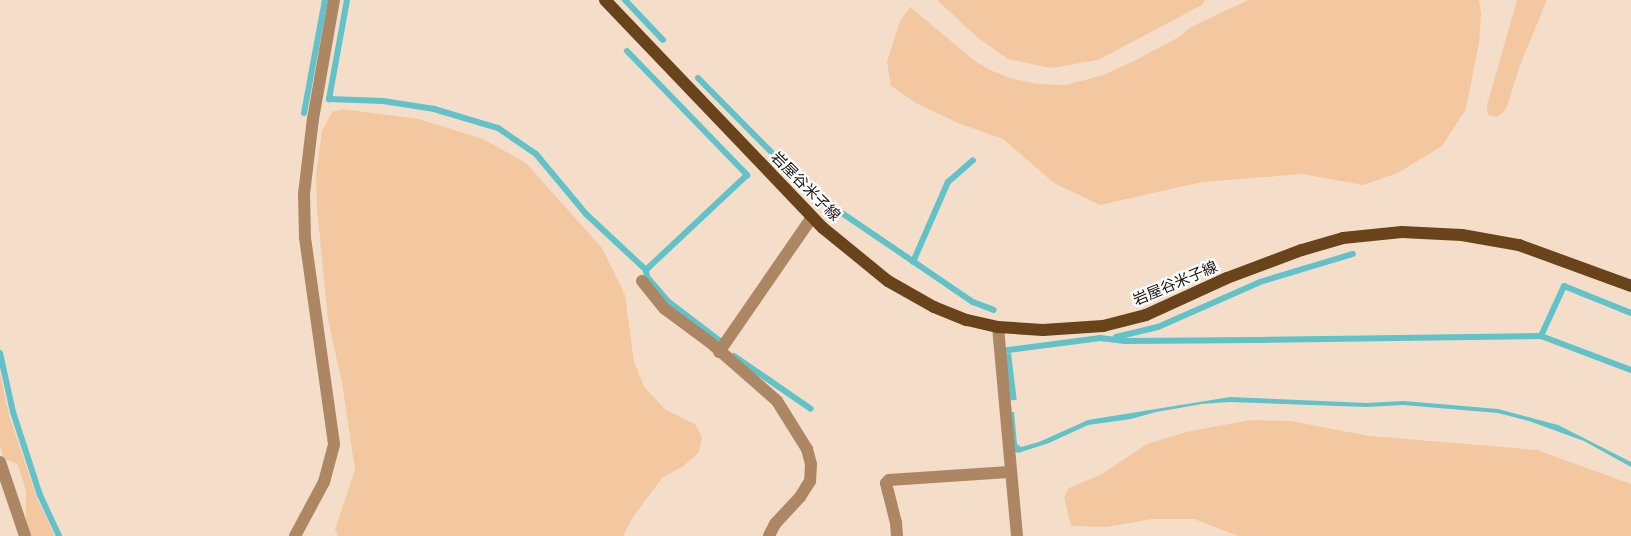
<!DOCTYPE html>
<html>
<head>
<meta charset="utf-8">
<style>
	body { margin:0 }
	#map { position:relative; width:1631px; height:536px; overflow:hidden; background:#f4deca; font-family:"IBM Plex Sans","Noto Sans JP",sans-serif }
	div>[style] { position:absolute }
	.green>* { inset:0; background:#f3c8a0 }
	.water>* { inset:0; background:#61c2c9; transform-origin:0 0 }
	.stream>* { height:6px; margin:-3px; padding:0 3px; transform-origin:3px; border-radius:3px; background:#61c2c9 }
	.minor>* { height:12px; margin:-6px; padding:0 6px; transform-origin:6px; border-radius:6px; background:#ad8763 }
	.major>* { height:12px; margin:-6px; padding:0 6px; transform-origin:6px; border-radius:6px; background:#694319 }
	span { translate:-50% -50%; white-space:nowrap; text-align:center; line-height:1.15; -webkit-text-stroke:4.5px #fff; paint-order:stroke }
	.street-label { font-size:15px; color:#19120b }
</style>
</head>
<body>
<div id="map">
	<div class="green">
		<div style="clip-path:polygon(937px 0,1205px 0,1202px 5px,1098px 60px,1051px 68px,1008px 59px,977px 37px)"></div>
		<div style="clip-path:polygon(1248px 0,1479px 0,1481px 14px,1479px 43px,1466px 109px,1442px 146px,1398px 173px,1363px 185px,1302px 174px,1202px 182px,1100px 205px,1054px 183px,1003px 139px,958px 123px,916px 103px,891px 86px,887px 62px,900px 21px,910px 7px,975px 61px,990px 70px,1010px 78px,1037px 84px,1066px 85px,1103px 75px,1134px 61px,1181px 36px,1191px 27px)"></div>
		<div style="clip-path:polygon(1517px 0,1547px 0,1521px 63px,1506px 109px,1497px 117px,1488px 115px,1487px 105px)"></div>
		<div style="clip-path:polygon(342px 109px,419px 119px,483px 139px,526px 163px,602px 248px,625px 295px,634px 362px,645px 388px,666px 410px,695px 424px,702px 437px,699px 452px,682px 467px,662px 478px,633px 517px,623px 536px,338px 536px,335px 529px,355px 470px,342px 383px,328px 319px,317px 209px,316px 174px,322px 131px,332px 112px)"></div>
		<div style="clip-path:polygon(0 372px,9px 415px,37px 498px,55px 536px,31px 536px,26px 520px,26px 492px,22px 477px,17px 464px,5px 459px,3px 456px,0 445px)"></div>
		<div style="clip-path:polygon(1250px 420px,1291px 421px,1369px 436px,1537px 450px,1631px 484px,1631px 536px,1238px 536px,1194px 519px,1152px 519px,1106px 527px,1071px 526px,1064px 498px,1069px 488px,1102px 474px,1147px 444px,1186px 432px)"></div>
	</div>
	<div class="water">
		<div style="left:1011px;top:353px;width:47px;height:6px;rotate:83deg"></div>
		<div style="clip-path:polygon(1230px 397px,1367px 403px,1404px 401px,1498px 409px,1558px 425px,1631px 462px,1631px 467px,1584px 441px,1529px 421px,1498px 413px,1403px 405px,1366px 407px,1229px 402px,1202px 404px,1156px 412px,1131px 419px,1088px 425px,1049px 443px,1018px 453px,1014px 451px,1009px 412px,1014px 412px,1017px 444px,1021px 447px,1039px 442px,1088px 420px)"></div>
	</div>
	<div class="stream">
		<div style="left:347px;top:0;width:101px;rotate:100.3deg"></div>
		<div style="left:329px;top:99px;width:54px;rotate:2.1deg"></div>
		<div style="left:383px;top:101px;width:52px;rotate:8.9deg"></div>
		<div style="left:434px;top:109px;width:67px;rotate:16.5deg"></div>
		<div style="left:498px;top:128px;width:46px;rotate:34.4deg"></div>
		<div style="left:536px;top:154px;width:78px;rotate:50.2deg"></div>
		<div style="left:586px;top:214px;width:82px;rotate:43deg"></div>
		<div style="left:646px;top:270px;width:7px;rotate:82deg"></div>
		<div style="left:647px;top:277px;width:35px;rotate:49deg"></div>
		<div style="left:670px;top:303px;width:63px;rotate:37.2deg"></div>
		<div style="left:625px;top:0;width:55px;rotate:46.5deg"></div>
		<div style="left:627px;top:51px;width:173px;rotate:45.9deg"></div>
		<div style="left:747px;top:175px;width:139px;rotate:136.8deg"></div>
		<div style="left:698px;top:78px;width:161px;rotate:45.3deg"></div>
		<div style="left:811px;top:192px;width:196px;rotate:34.2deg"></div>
		<div style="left:973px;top:302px;width:22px;rotate:21deg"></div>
		<div style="left:304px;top:113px;width:115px;rotate:-79.5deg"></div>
		<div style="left:913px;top:262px;width:87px;rotate:-66.4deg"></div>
		<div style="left:948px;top:182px;width:33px;rotate:-41deg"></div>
		<div style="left:1541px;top:336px;width:55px;rotate:-65.3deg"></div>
		<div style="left:1564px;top:286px;width:72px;rotate:21.9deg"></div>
		<div style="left:1116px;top:337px;width:43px;rotate:-13.4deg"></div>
		<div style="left:1158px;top:327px;width:111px;rotate:-23.8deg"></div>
		<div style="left:1260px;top:282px;width:97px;rotate:-16.8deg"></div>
		<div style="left:1008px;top:350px;width:93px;rotate:-7.4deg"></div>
		<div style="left:1100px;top:338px;width:25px;rotate:7deg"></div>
		<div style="left:1125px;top:341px;width:133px;rotate:-0.4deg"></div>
		<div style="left:1258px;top:340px;width:283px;rotate:-0.8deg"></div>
		<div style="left:1541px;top:336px;width:96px;rotate:20.7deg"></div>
		<div style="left:0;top:353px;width:60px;rotate:77.6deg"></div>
		<div style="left:13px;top:412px;width:87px;rotate:72deg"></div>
		<div style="left:40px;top:495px;width:45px;rotate:65.1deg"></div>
		<div style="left:734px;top:356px;width:93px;rotate:34.5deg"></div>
	</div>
	<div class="minor">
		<div style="left:642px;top:281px;width:36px;rotate:51deg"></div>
		<div style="left:665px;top:309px;width:57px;rotate:36.5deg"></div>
		<div style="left:711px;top:343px;width:88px;rotate:41.3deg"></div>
		<div style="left:777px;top:401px;width:57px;rotate:58deg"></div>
		<div style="left:807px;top:449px;width:16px;rotate:75deg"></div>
		<div style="left:811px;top:464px;width:17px;rotate:93deg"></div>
		<div style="left:810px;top:481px;width:19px;rotate:122deg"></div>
		<div style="left:800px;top:497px;width:37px;rotate:133deg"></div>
		<div style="left:775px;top:524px;width:13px;rotate:117deg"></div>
		<div style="left:998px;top:327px;width:210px;rotate:84.8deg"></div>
		<div style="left:719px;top:352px;width:164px;rotate:-55.4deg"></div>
		<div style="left:0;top:462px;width:78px;rotate:71.3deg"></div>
		<div style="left:295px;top:536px;width:61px;rotate:-61.8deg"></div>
		<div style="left:324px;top:482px;width:39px;rotate:-75deg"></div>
		<div style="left:334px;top:444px;width:208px;rotate:-98deg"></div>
		<div style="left:305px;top:238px;width:44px;rotate:-91.3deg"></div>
		<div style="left:304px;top:194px;width:76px;rotate:-83.2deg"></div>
		<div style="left:313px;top:119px;width:121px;rotate:-80deg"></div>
		<div style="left:897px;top:536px;width:13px;rotate:-94deg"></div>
		<div style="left:896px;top:523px;width:32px;rotate:-104deg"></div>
		<div style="left:888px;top:492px;width:9px;rotate:-103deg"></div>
		<div style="left:886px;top:483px;width:4px;rotate:-45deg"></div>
		<div style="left:889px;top:480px;width:120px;rotate:-3.8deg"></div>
	</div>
	<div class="major">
		<div style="left:605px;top:0;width:315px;rotate:46.3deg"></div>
		<div style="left:823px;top:228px;width:84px;rotate:39.2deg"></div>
		<div style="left:888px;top:281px;width:53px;rotate:29.5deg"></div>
		<div style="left:934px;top:307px;width:35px;rotate:22deg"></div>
		<div style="left:967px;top:320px;width:32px;rotate:13deg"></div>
		<div style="left:998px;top:327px;width:45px;rotate:3.8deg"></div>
		<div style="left:1043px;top:330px;width:60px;rotate:-3.8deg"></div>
		<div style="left:1103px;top:326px;width:44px;rotate:-14.3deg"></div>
		<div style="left:1146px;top:315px;width:89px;rotate:-24.6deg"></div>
		<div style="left:1227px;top:278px;width:80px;rotate:-20.5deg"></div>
		<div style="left:1302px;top:250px;width:43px;rotate:-16.3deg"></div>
		<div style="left:1343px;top:238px;width:59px;rotate:-5.8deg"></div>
		<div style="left:1402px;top:232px;width:60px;rotate:2.9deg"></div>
		<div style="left:1462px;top:235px;width:58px;rotate:10deg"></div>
		<div style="left:1519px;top:245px;width:119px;rotate:20.1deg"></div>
	</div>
	<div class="street-label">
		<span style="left:806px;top:186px;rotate:45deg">岩屋谷米子線</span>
		<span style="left:1175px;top:283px;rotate:-23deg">岩屋谷米子線</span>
	</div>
</div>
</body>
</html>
